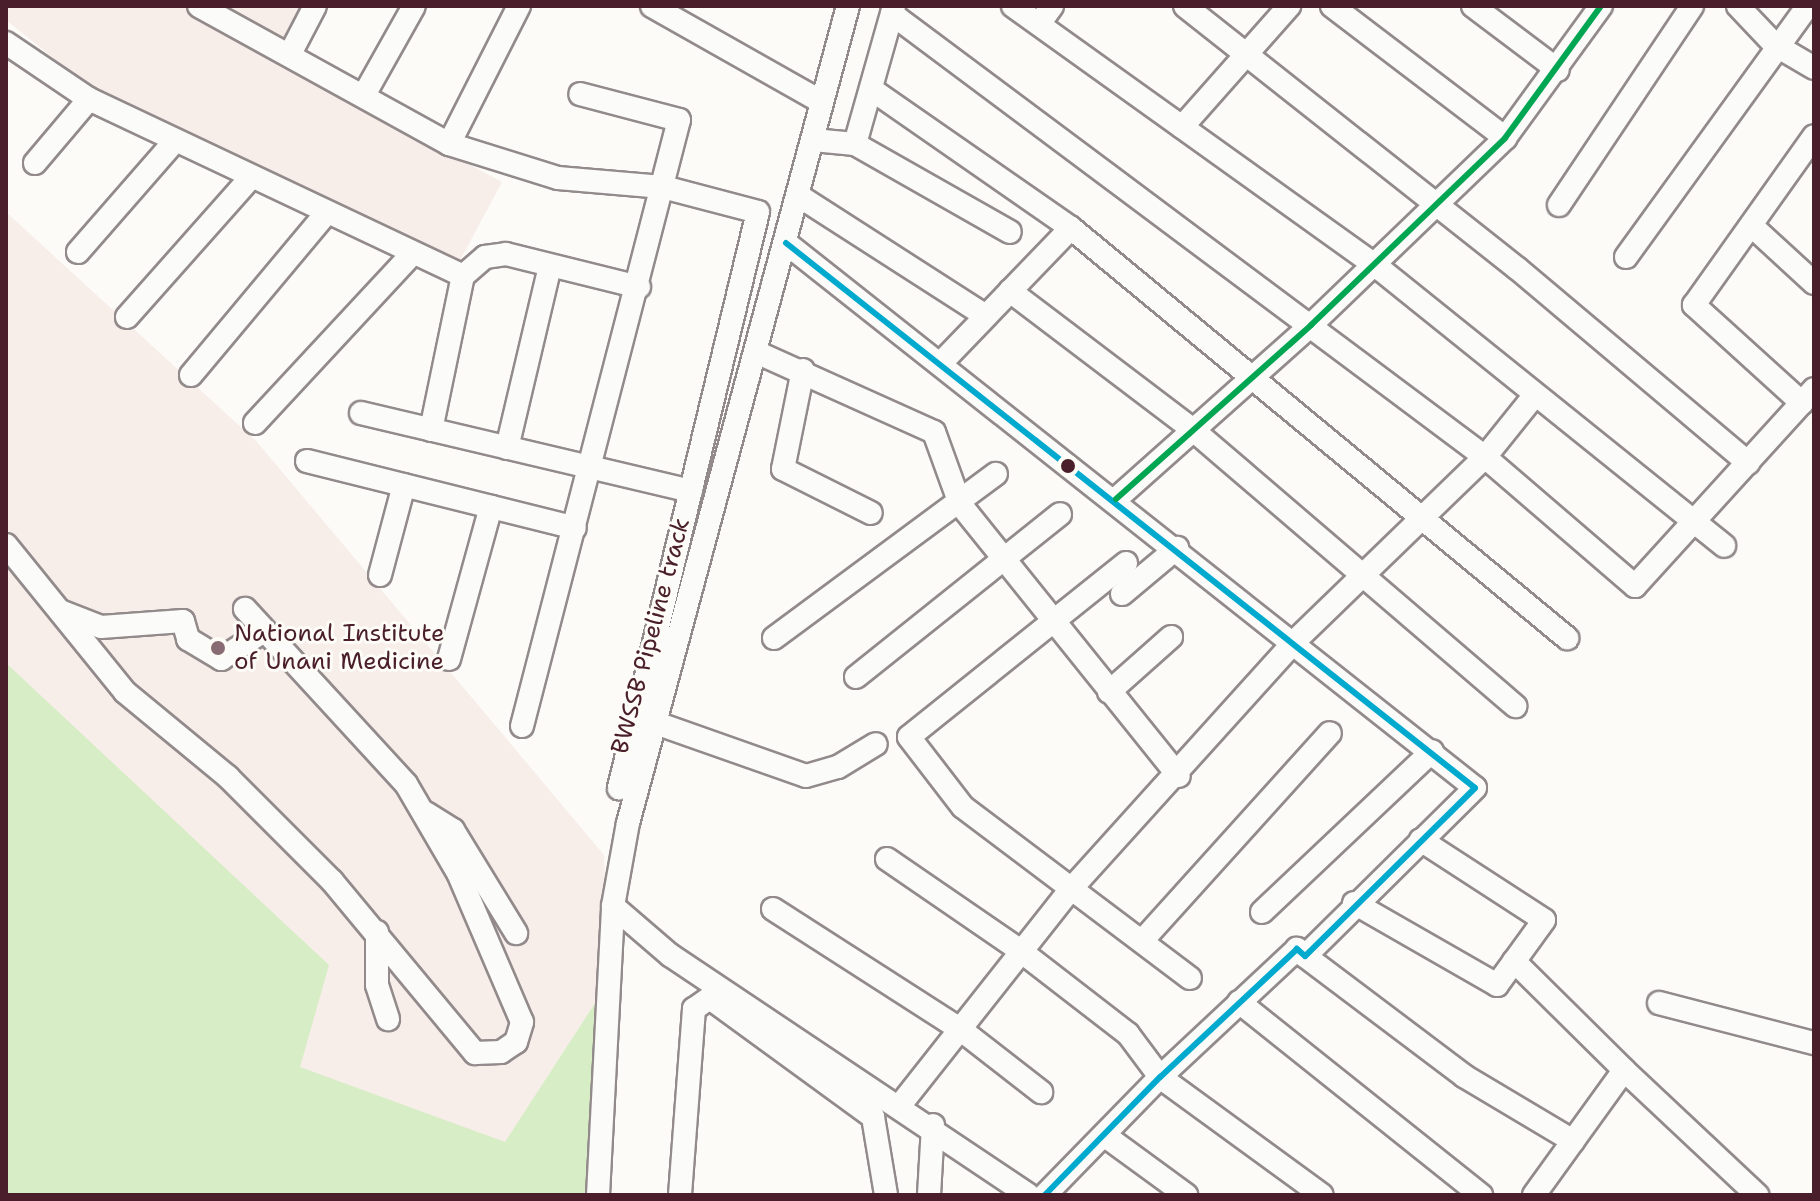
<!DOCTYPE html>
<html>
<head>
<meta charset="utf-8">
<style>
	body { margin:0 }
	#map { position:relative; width:1820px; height:1201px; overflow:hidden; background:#fcfbf8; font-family:"Shantell Sans",sans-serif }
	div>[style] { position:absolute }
	.built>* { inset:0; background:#f7ede9 }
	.green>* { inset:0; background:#d7edc6 }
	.roads { filter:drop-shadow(2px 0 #928a8b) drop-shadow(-2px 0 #928a8b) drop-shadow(0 2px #928a8b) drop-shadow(0 -2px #928a8b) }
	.minor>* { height:22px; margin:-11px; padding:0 11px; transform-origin:11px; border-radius:11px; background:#fbfbf9 }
	.bus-1>* { height:6px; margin:-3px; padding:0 3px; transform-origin:3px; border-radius:3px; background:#00a9ce }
	.bus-2>* { height:6px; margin:-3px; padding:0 3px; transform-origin:3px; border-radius:3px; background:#00a651 }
	.dots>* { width:22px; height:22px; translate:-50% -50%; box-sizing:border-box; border:4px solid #fdfcf7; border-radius:50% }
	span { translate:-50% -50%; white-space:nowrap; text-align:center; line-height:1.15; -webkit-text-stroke:6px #fdfcf7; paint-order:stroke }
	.poi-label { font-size:24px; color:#4a1f2b }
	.left { translate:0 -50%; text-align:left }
	.street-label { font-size:24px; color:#4a1f2b }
	.frame { position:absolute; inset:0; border:8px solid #4a1f2b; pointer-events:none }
</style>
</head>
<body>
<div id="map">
	<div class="built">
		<div style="clip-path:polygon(6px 6px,322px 6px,292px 70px,502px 182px,458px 264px,98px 94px,6px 20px)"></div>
		<div style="clip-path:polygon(6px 212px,257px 442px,604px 855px,608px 983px,471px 1195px,6px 1195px)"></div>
	</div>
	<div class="green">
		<div style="clip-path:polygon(6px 663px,329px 965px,300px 1067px,505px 1142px,608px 983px,600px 1195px,6px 1195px)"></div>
	</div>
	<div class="roads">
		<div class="minor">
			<div style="left:199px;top:6px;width:286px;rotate:28.9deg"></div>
			<div style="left:449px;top:144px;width:114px;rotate:17.3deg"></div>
			<div style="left:558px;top:178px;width:105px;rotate:4.9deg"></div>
			<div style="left:663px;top:187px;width:98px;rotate:14.7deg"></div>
			<div style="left:758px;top:212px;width:593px;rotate:103.57deg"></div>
			<div style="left:652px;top:6px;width:195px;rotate:29.5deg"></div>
			<div style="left:1013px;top:6px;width:445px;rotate:35.6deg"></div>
			<div style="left:1375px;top:265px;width:448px;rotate:38.8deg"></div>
			<div style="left:1185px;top:6px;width:424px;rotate:38.3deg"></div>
			<div style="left:1518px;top:269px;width:301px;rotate:40.1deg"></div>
			<div style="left:1332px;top:6px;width:218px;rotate:37.3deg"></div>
			<div style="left:1473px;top:6px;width:106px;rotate:37deg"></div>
			<div style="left:1738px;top:6px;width:54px;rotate:46.5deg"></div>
			<div style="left:1775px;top:45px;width:45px;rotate:30.5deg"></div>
			<div style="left:892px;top:14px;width:740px;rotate:36.76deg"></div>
			<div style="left:1485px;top:457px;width:198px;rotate:40.7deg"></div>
			<div style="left:1635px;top:586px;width:266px;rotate:-47.7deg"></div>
			<div style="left:1039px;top:24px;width:22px;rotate:-54deg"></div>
			<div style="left:6px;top:43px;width:100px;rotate:34deg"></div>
			<div style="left:89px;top:99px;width:414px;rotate:25.3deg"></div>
			<div style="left:463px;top:276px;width:29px;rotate:-41deg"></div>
			<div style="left:485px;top:257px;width:21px;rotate:-8deg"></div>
			<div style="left:506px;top:254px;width:137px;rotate:13.9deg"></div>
			<div style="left:290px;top:54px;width:54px;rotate:-62.5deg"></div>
			<div style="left:871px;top:89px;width:244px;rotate:34.8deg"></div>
			<div style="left:1071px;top:228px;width:644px;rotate:39.58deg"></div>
			<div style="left:364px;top:95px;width:102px;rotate:-60.7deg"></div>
			<div style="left:1182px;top:127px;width:162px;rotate:-48.5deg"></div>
			<div style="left:813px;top:140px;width:42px;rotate:5.4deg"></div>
			<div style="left:855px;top:144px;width:178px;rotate:29.6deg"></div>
			<div style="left:449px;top:144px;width:155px;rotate:-63.1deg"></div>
			<div style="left:855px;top:144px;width:143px;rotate:-74.2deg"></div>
			<div style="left:35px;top:163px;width:84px;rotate:-49.8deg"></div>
			<div style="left:799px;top:196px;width:222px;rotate:32.7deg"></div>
			<div style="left:1559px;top:205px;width:239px;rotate:-56.2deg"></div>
			<div style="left:1753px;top:227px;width:83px;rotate:42.6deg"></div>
			<div style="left:786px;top:243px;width:878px;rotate:38.34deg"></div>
			<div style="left:1475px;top:788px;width:239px;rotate:135.3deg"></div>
			<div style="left:1305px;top:956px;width:11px;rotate:-139deg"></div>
			<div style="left:1297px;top:949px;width:187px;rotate:136.9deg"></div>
			<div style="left:1160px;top:1077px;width:165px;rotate:134.3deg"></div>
			<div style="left:78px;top:252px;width:147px;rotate:-48.9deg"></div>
			<div style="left:1626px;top:257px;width:310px;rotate:-54.1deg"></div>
			<div style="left:1010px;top:291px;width:228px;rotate:37.2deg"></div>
			<div style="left:1192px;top:429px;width:426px;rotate:40.6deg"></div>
			<div style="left:127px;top:317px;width:188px;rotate:-48.4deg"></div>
			<div style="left:756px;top:352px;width:195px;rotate:24.2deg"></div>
			<div style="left:934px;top:432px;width:77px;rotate:70.1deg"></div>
			<div style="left:960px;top:504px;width:349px;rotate:51.2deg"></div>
			<div style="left:940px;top:364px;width:189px;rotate:-46.1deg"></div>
			<div style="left:803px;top:370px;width:101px;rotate:101.4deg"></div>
			<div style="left:783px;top:469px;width:98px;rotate:26.6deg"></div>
			<div style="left:191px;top:375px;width:209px;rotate:-50.1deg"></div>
			<div style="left:1802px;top:403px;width:146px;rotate:-137.8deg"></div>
			<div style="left:1694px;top:305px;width:207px;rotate:-54.6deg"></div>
			<div style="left:361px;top:413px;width:339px;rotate:13.3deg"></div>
			<div style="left:255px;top:423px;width:229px;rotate:-47.1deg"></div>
			<div style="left:431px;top:430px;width:157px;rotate:-78.3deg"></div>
			<div style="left:507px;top:448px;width:187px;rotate:-76.7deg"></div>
			<div style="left:307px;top:461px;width:276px;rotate:14deg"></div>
			<div style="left:1116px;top:499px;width:261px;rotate:-41.7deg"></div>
			<div style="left:1311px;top:325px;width:269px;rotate:-43.9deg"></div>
			<div style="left:1505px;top:138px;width:163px;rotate:-54deg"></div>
			<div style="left:6px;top:545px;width:189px;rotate:51deg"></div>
			<div style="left:125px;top:692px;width:134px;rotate:39.5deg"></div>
			<div style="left:228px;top:777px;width:147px;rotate:45deg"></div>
			<div style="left:332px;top:881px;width:224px;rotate:50.3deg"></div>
			<div style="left:475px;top:1053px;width:26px;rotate:-2deg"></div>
			<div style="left:501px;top:1052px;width:18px;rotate:-34deg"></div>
			<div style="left:516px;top:1042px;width:21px;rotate:-73deg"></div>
			<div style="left:522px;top:1022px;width:162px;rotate:-113.2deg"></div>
			<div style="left:458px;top:873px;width:103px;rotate:-120.3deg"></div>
			<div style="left:406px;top:784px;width:238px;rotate:-132.6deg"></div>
			<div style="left:1126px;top:563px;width:278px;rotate:141.3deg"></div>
			<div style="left:909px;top:737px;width:88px;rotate:52.4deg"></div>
			<div style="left:963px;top:807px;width:284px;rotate:37deg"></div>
			<div style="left:380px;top:575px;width:93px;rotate:-75.1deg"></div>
			<div style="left:1122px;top:594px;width:72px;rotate:-39.9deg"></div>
			<div style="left:60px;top:611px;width:44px;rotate:21.3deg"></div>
			<div style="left:101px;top:627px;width:82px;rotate:-4.2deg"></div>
			<div style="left:183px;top:621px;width:19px;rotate:74deg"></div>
			<div style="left:188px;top:639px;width:39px;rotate:31deg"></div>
			<div style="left:221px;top:659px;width:51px;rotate:-33.1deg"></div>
			<div style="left:774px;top:638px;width:276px;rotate:-36.5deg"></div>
			<div style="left:449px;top:659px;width:158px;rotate:-74.6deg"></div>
			<div style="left:856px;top:677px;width:261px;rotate:-38.6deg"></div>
			<div style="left:1109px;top:692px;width:83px;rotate:-41.6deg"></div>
			<div style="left:653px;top:722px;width:162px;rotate:19.4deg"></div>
			<div style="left:806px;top:776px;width:33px;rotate:-16deg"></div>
			<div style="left:838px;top:767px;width:44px;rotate:-31.2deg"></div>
			<div style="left:522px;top:726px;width:626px;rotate:-75.48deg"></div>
			<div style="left:679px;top:120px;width:102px;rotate:-165.3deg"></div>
			<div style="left:426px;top:813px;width:32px;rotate:32deg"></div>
			<div style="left:453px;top:830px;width:121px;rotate:58.5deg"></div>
			<div style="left:887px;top:859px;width:159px;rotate:34.5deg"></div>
			<div style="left:1018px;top:949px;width:139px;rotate:37.7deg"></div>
			<div style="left:1128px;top:1034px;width:54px;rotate:53.3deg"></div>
			<div style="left:1160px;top:1077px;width:200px;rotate:36.1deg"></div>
			<div style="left:1354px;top:903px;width:165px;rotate:29.8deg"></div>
			<div style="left:1497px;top:985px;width:80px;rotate:-54.1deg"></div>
			<div style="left:1544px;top:920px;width:147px;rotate:-147deg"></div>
			<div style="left:613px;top:906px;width:75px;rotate:40.7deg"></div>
			<div style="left:670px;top:955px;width:431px;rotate:33.8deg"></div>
			<div style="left:773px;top:909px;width:222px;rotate:32.7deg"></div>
			<div style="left:960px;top:1029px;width:103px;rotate:37.9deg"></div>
			<div style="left:1262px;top:912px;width:234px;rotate:-43.4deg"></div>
			<div style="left:377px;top:932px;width:53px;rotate:90deg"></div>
			<div style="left:377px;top:985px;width:36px;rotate:72deg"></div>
			<div style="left:1142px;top:941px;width:280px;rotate:-47.9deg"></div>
			<div style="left:1305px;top:956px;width:199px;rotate:37deg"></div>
			<div style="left:1464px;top:1076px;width:127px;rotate:30.8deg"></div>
			<div style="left:1514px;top:961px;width:155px;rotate:44.7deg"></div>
			<div style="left:1239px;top:1002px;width:310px;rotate:38.6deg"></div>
			<div style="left:1659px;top:1003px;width:160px;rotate:14.5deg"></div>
			<div style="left:901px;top:1104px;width:274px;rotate:-51.7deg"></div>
			<div style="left:1071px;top:889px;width:334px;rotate:-47.9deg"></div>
			<div style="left:1295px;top:641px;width:264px;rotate:-44.1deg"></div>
			<div style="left:1485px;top:457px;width:78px;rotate:-51.2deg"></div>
			<div style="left:1104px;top:1135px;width:102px;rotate:36.2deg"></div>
			<div style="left:598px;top:1195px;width:289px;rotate:-87deg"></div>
			<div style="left:613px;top:906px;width:84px;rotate:-79.8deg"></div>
			<div style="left:628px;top:823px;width:846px;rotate:-74.93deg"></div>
			<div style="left:680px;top:1195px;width:187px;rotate:-85.7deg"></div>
			<div style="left:694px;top:1009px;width:19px;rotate:-35deg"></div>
			<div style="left:710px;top:998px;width:202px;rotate:36.1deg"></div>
			<div style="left:873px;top:1117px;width:79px;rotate:80.5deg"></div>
			<div style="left:929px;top:1195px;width:70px;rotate:-86.7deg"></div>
			<div style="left:1534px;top:1195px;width:154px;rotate:-54.2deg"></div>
			<div style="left:1624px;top:1070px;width:183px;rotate:43.2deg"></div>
		</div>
	</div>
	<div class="bus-1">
		<div style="left:786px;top:243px;width:878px;rotate:38.34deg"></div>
		<div style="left:1475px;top:788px;width:239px;rotate:135.3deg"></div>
		<div style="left:1305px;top:956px;width:11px;rotate:-139deg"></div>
		<div style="left:1297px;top:949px;width:187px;rotate:136.9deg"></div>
		<div style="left:1160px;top:1077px;width:165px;rotate:134.3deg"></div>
	</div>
	<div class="bus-2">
		<div style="left:1116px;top:499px;width:261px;rotate:-41.7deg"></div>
		<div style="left:1311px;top:325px;width:269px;rotate:-43.9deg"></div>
		<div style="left:1505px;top:138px;width:163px;rotate:-54deg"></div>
	</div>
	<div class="dots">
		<div style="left:1068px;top:466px;background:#4a1f2b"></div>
		<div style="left:218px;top:648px;background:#886c73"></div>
	</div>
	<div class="poi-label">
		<span class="left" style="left:234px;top:648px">National Institute<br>of Unani Medicine</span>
	</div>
	<div class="street-label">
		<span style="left:651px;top:636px;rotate:-75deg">BWSSB Pipeline track</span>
	</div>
	<div class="frame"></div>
</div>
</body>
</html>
